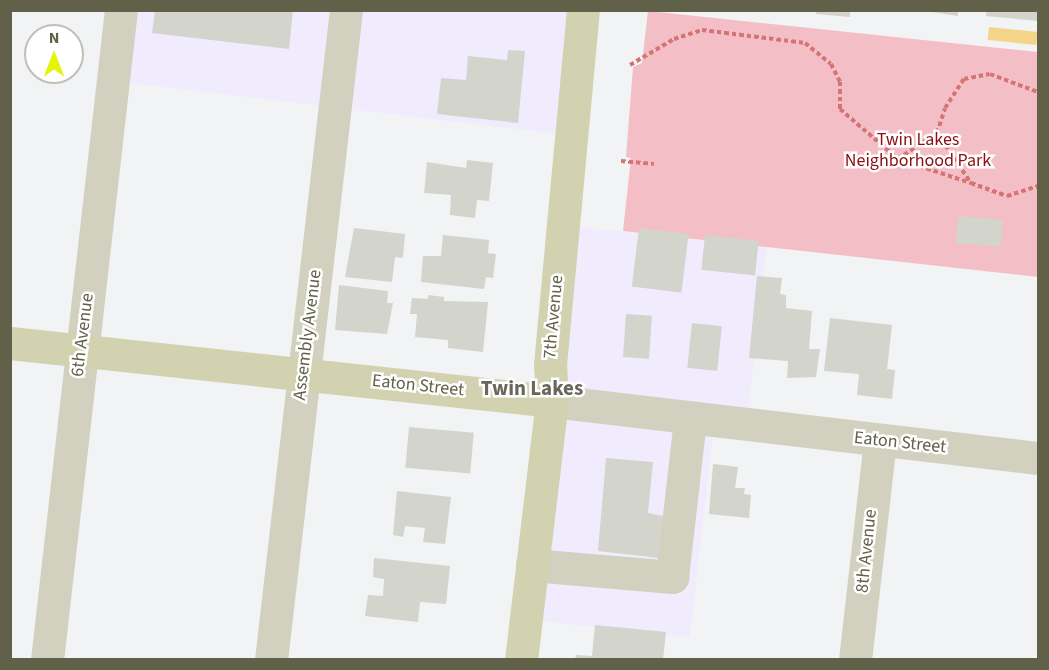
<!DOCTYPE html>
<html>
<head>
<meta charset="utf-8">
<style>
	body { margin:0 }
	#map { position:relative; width:1049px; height:670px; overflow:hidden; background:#f2f3f4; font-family:"Source Sans 3",sans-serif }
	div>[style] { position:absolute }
	.commercial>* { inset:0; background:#f0ecfe }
	.green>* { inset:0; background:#f3bec5 }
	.water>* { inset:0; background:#f3d489; transform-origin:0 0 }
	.building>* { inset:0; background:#d3d4cb; transform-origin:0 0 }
	.path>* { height:4px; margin-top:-2px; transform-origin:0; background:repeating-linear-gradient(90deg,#d47473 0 4.5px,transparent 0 7.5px) }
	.minor>* { height:33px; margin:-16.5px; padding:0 16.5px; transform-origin:16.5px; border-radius:16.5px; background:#d2d1bf }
	.major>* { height:33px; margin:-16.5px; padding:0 16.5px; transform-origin:16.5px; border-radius:16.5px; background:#d2d2b0 }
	span { translate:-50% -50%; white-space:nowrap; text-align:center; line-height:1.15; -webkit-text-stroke:5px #fff; paint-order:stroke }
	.park-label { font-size:18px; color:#8a1011 }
	.street-label { font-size:18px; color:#616048 }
	.quarter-label { font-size:21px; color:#67675d; font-weight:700 }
	.frame { position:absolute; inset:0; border:12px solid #616048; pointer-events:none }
	.north { position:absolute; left:24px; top:24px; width:60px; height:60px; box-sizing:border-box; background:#fff; border:2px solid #c0bfb6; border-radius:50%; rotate:0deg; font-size:16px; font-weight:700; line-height:24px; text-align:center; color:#616048 }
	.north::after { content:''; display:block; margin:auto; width:21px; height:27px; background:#e6f40c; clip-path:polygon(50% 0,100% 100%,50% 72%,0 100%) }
</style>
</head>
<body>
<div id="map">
	<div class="commercial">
		<div style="clip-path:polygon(120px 11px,589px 11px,576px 136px,112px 81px)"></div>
		<div style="clip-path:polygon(566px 226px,767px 247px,746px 429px,714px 425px,690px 637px,522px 619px)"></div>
	</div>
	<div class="green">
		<div style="clip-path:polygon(648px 11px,1038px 52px,1038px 277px,623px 231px,631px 158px,626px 157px,633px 67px,642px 63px)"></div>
	</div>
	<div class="water">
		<div style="left:989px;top:27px;width:49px;height:13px;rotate:6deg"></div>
	</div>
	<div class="building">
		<div style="clip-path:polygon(155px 10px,293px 10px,289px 49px,152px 33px)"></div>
		<div style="clip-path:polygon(816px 10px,850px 10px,850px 17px,816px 14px)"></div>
		<div style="clip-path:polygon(918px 10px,958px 10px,958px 16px)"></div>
		<div style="clip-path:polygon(987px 10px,1038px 10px,1038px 21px,986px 16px)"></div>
		<div style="clip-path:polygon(508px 50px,525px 51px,518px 123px,437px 114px,441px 78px,466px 80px,468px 56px,507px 60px)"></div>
		<div style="clip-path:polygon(467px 160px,493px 163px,489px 201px,477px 200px,475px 218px,450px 215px,451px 195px,424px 193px,427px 162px,466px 168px)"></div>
		<div style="left:958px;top:216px;width:45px;height:27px;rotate:5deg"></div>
		<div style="clip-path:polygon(354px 228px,405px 234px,403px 258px,395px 257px,392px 282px,345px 277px)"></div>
		<div style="left:639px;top:228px;width:50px;height:59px;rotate:7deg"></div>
		<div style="clip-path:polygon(443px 235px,489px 240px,488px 253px,496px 254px,493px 278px,486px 277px,484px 289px,421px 282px,423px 256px,441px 256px)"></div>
		<div style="left:705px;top:235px;width:54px;height:35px;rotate:6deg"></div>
		<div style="clip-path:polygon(757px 276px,782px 278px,780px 294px,786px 295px,786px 308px,812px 311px,809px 349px,820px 349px,816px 377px,787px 378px,788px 361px,749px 358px)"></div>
		<div style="clip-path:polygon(339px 285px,388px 291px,387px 303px,393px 303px,387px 334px,335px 330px)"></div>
		<div style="clip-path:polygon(428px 295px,444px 297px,444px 301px,488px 302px,483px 352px,448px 348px,448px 340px,415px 337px,417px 314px,410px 314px,412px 298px,428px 299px)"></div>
		<div style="left:626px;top:314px;width:26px;height:43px;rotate:4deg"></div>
		<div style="clip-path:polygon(830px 318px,892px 325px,887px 369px,895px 370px,892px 399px,857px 395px,859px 374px,824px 371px)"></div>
		<div style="left:692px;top:323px;width:30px;height:45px;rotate:6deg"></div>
		<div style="left:409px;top:427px;width:65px;height:41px;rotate:5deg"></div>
		<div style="clip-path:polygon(606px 458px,653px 462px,648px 513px,663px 516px,659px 558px,598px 551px)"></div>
		<div style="clip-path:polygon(713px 464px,738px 467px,735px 488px,745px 488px,744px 494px,751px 495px,749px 518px,709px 514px)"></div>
		<div style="clip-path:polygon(397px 491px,451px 497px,445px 544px,423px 542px,425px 528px,405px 526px,403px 537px,393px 535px)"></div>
		<div style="clip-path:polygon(374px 558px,450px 566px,446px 604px,420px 602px,418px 622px,365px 616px,368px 595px,383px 596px,384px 579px,373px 577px)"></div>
		<div style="clip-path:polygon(595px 625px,666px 632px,663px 660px,575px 660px,576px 655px,592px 656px)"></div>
	</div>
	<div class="path">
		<div style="left:630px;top:65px;width:51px;rotate:-30.6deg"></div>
		<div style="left:674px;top:39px;width:29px;rotate:-18deg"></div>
		<div style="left:702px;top:30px;width:104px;rotate:7.2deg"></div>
		<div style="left:805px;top:43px;width:33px;rotate:39deg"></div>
		<div style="left:831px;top:64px;width:20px;rotate:63deg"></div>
		<div style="left:840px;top:82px;width:27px;rotate:90deg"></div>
		<div style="left:840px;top:109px;width:77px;rotate:40.8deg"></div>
		<div style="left:898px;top:159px;width:47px;rotate:-33.7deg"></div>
		<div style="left:937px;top:133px;width:26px;rotate:-72deg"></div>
		<div style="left:945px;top:108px;width:35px;rotate:-57deg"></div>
		<div style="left:964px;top:79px;width:26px;rotate:-11deg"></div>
		<div style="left:990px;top:74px;width:51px;rotate:20.6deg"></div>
		<div style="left:937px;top:133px;width:60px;rotate:55.8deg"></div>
		<div style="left:971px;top:183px;width:38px;rotate:20deg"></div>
		<div style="left:1007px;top:196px;width:33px;rotate:-18deg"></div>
		<div style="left:898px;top:159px;width:77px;rotate:18.2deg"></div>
		<div style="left:621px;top:161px;width:33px;rotate:5deg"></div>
	</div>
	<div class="minor">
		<div style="left:552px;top:401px;width:489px;rotate:6.7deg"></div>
		<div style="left:532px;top:565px;width:141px;rotate:4.9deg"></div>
		<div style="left:672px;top:577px;width:160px;rotate:-83.5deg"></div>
		<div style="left:47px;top:660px;width:654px;rotate:-83.51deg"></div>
		<div style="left:271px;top:660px;width:654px;rotate:-83.42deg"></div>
		<div style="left:855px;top:660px;width:219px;rotate:-83.5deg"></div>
	</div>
	<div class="major">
		<div style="left:10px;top:343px;width:545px;rotate:6.11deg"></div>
		<div style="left:521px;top:660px;width:261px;rotate:-83.2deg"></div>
		<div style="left:552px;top:401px;width:36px;rotate:-93deg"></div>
		<div style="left:550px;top:365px;width:357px;rotate:-84.7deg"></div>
	</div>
	<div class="park-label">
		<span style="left:918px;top:151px">Twin Lakes<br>Neighborhood Park</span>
	</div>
	<div class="street-label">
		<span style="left:554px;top:317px;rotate:-85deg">7th Avenue</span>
		<span style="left:83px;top:335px;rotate:-83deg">6th Avenue</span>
		<span style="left:308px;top:335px;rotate:-83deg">Assembly Avenue</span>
		<span style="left:418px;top:386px;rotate:6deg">Eaton Street</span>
		<span style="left:900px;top:443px;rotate:6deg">Eaton Street</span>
		<span style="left:867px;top:551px;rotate:-84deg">8th Avenue</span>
	</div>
	<div class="quarter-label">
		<span style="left:532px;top:388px">Twin Lakes</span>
	</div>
	<div class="frame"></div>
	<div class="north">N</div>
</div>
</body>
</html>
